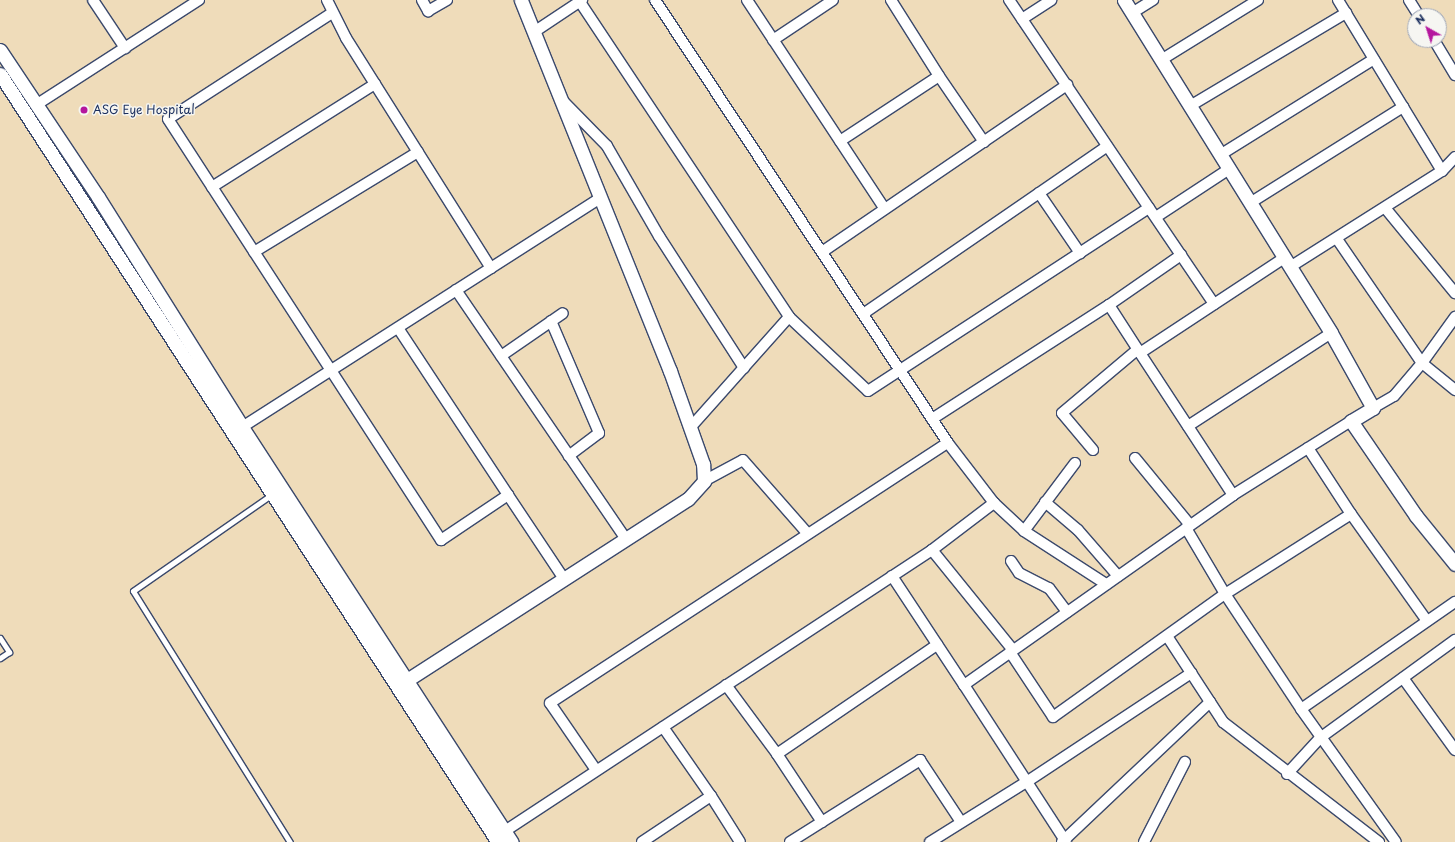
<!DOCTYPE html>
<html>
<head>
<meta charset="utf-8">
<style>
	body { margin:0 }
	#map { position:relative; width:1455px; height:842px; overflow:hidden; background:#efdcba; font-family:"Playpen Sans",sans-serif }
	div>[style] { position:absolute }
	.roads { filter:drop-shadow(1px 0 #3b496c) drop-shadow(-1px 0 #3b496c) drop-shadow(0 1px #3b496c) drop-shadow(0 -1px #3b496c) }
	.service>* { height:5px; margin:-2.5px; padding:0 2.5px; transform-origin:2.5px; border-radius:2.5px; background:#fff }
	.minor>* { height:10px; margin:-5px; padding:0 5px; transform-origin:5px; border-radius:5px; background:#fff }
	.tertiary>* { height:13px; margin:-6.5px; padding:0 6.5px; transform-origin:6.5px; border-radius:6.5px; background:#fff }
	.dots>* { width:11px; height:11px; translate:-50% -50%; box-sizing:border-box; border:2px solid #f6f6f2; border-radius:50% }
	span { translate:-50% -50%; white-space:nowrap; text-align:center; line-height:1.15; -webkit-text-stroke:3px #f6f6f2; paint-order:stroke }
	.poi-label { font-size:12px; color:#1b2f5e }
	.left { translate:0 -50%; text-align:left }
	.north { position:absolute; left:1407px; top:8px; width:40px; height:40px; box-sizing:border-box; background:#f6f6f2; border:1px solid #9ea6b7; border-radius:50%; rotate:321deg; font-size:11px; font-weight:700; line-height:16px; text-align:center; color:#1b2f5e }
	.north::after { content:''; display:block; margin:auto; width:14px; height:18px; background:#b5179e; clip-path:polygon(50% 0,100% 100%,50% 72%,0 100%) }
</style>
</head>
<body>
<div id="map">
	<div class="roads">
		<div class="service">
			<div style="left:271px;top:495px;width:168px;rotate:145.2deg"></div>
			<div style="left:133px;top:591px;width:296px;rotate:58deg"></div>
			<div style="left:0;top:638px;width:17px;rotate:57deg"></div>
			<div style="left:9px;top:652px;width:11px;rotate:146deg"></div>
		</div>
		<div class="minor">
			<div style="left:93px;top:0;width:58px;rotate:56.3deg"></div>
			<div style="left:327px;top:0;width:42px;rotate:63.4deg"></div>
			<div style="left:346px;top:38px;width:272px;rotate:57.8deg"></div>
			<div style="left:422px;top:0;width:13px;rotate:61deg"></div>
			<div style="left:428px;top:11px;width:22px;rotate:-30deg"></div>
			<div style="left:747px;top:0;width:250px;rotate:56.6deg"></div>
			<div style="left:1338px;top:0;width:200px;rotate:58.7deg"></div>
			<div style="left:1409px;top:0;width:19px;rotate:58deg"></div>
			<div style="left:580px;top:2px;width:378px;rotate:56.4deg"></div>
			<div style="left:332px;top:13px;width:195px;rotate:147.1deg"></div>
			<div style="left:168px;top:119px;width:502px;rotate:57.04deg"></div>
			<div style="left:441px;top:540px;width:81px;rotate:-33.9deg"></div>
			<div style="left:508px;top:495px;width:101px;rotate:56.3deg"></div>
			<div style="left:1132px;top:13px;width:25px;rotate:-32deg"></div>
			<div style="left:1022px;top:19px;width:35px;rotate:-33deg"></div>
			<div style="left:534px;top:32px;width:58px;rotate:-33.7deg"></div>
			<div style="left:773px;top:40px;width:72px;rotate:-33.7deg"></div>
			<div style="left:1434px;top:40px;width:41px;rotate:59deg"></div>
			<div style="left:1161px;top:60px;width:114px;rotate:-31.7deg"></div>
			<div style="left:939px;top:76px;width:80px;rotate:55.7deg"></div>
			<div style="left:563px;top:101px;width:63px;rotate:45.6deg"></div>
			<div style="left:607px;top:146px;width:104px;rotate:60deg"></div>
			<div style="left:659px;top:236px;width:157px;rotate:57.2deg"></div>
			<div style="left:36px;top:105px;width:194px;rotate:-32.8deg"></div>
			<div style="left:1190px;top:106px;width:182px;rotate:-30.8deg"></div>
			<div style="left:840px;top:141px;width:118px;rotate:-33.3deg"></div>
			<div style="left:939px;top:76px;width:90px;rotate:-122.3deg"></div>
			<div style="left:1220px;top:155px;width:181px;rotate:-31.9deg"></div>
			<div style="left:212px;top:187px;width:193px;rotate:-32.3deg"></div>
			<div style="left:1039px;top:193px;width:73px;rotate:55.7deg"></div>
			<div style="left:1250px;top:203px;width:181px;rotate:-32.1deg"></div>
			<div style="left:1149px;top:208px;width:116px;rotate:55.9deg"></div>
			<div style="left:1386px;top:209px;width:109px;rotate:50.6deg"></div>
			<div style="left:1156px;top:217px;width:87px;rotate:-33.3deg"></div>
			<div style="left:1337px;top:239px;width:150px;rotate:55.6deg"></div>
			<div style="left:1422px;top:363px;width:57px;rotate:-54.3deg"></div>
			<div style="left:254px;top:252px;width:192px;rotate:-31.4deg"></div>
			<div style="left:822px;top:252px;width:297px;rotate:-34.3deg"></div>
			<div style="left:1290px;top:267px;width:180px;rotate:-32.3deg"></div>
			<div style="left:1442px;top:171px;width:19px;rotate:-47deg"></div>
			<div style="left:456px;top:290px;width:301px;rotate:55.7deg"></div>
			<div style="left:1109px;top:305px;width:88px;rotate:-34.8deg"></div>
			<div style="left:863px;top:314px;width:296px;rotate:-34.5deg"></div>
			<div style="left:551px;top:321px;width:122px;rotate:66.8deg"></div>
			<div style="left:599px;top:433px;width:38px;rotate:143deg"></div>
			<div style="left:398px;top:328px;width:200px;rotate:56.6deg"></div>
			<div style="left:1140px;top:353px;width:170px;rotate:56.8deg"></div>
			<div style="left:1233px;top:495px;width:139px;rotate:-32.1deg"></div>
			<div style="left:501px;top:356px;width:75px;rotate:-34.7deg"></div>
			<div style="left:1373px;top:408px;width:24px;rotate:-30deg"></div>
			<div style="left:1394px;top:396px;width:43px;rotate:-49.7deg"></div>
			<div style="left:1422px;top:363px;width:43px;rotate:39.3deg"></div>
			<div style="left:932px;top:419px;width:211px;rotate:-32.8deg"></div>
			<div style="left:1109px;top:305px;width:57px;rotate:57.1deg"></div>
			<div style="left:1140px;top:353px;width:173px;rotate:-33.4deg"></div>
			<div style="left:1188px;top:426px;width:171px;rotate:-33deg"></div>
			<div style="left:690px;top:428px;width:149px;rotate:-48.3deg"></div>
			<div style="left:789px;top:317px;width:108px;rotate:43.1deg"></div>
			<div style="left:868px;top:391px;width:335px;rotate:-33.1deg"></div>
			<div style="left:1149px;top:208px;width:251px;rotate:-123.9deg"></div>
			<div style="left:236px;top:431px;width:431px;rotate:-32.6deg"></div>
			<div style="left:1308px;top:448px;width:79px;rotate:56.9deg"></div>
			<div style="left:1351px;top:514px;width:131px;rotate:54.6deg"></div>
			<div style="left:1093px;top:450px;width:48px;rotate:-130deg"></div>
			<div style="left:1062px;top:413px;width:99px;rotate:-40.1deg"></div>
			<div style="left:1135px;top:458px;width:87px;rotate:50.6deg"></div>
			<div style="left:704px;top:481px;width:44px;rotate:-28.3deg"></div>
			<div style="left:743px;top:460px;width:98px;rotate:48.7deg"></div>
			<div style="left:1045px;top:502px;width:43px;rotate:40.3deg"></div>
			<div style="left:1078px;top:530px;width:61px;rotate:49deg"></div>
			<div style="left:994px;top:503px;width:41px;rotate:43deg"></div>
			<div style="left:1024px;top:531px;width:98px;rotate:32.9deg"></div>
			<div style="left:1186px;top:528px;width:77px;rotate:59.4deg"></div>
			<div style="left:1225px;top:594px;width:138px;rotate:56.5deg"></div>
			<div style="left:1301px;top:709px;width:163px;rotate:54.5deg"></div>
			<div style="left:1024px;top:531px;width:85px;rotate:-53.1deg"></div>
			<div style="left:932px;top:550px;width:129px;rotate:51deg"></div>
			<div style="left:1011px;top:561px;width:14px;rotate:56deg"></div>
			<div style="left:1019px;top:573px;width:34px;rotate:27deg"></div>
			<div style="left:1049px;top:588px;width:30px;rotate:53deg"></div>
			<div style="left:892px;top:576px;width:131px;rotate:56.6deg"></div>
			<div style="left:964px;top:685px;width:329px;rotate:-35.2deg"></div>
			<div style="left:1167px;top:636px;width:103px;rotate:56.9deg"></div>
			<div style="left:1223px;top:722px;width:197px;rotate:37.6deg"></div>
			<div style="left:1010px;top:652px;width:78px;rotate:56.5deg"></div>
			<div style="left:1053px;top:717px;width:211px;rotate:-35.6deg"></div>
			<div style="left:1225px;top:594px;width:149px;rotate:-32.4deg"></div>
			<div style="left:1403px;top:678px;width:89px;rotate:54.2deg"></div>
			<div style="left:726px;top:685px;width:86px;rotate:53.5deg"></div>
			<div style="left:964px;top:685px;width:187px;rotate:57deg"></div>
			<div style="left:1301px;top:709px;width:188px;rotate:-34.8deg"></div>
			<div style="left:596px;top:770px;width:81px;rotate:-124.5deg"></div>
			<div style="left:550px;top:703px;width:475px;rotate:-33.2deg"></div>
			<div style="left:1287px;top:774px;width:49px;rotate:-47.5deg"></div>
			<div style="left:1320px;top:738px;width:167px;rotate:-36deg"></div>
			<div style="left:711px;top:796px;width:54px;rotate:57.8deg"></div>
			<div style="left:822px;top:822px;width:82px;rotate:-123.5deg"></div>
			<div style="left:777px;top:754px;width:194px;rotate:-34.3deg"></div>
			<div style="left:505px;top:831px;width:511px;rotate:-33.35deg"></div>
			<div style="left:932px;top:550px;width:78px;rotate:-37.2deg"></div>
			<div style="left:994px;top:503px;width:76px;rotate:-127.5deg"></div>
			<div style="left:948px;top:443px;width:531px;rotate:-123.48deg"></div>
			<div style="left:642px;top:842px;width:83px;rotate:-33.7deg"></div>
			<div style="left:711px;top:796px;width:84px;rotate:-124.8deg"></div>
			<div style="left:790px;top:842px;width:154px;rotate:-32.2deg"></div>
			<div style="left:920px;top:760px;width:74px;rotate:56.5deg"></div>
			<div style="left:930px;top:842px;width:115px;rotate:-31.9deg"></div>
			<div style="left:1028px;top:781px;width:196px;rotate:-33.5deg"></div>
			<div style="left:1062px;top:842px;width:204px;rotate:-43.4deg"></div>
			<div style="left:1144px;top:842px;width:90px;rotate:-62.9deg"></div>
		</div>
		<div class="tertiary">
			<div style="left:1124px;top:0;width:392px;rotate:58.1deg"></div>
			<div style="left:1331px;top:333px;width:86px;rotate:60.8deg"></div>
			<div style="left:1373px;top:408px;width:26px;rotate:149deg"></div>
			<div style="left:1351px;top:421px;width:115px;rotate:55.6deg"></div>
			<div style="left:1416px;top:516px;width:62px;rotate:50.9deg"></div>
			<div style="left:0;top:50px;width:177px;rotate:56.3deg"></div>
			<div style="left:98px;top:197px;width:271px;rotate:57.9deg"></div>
			<div style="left:242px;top:427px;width:495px;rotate:57deg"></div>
			<div style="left:0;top:74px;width:915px;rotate:57.04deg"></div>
			<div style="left:407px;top:680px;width:334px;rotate:-32.8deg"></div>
			<div style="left:688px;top:499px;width:24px;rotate:-48deg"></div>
			<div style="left:704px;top:481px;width:17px;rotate:-93deg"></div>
			<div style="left:703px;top:464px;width:99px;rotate:-109.5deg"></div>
			<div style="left:670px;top:371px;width:400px;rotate:-111.9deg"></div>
		</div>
	</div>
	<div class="dots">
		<div style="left:84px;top:110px;background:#b5179e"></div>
	</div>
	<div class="poi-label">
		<span class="left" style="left:93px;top:110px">ASG Eye Hospital</span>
	</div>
	<div class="north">N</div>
</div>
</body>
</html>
